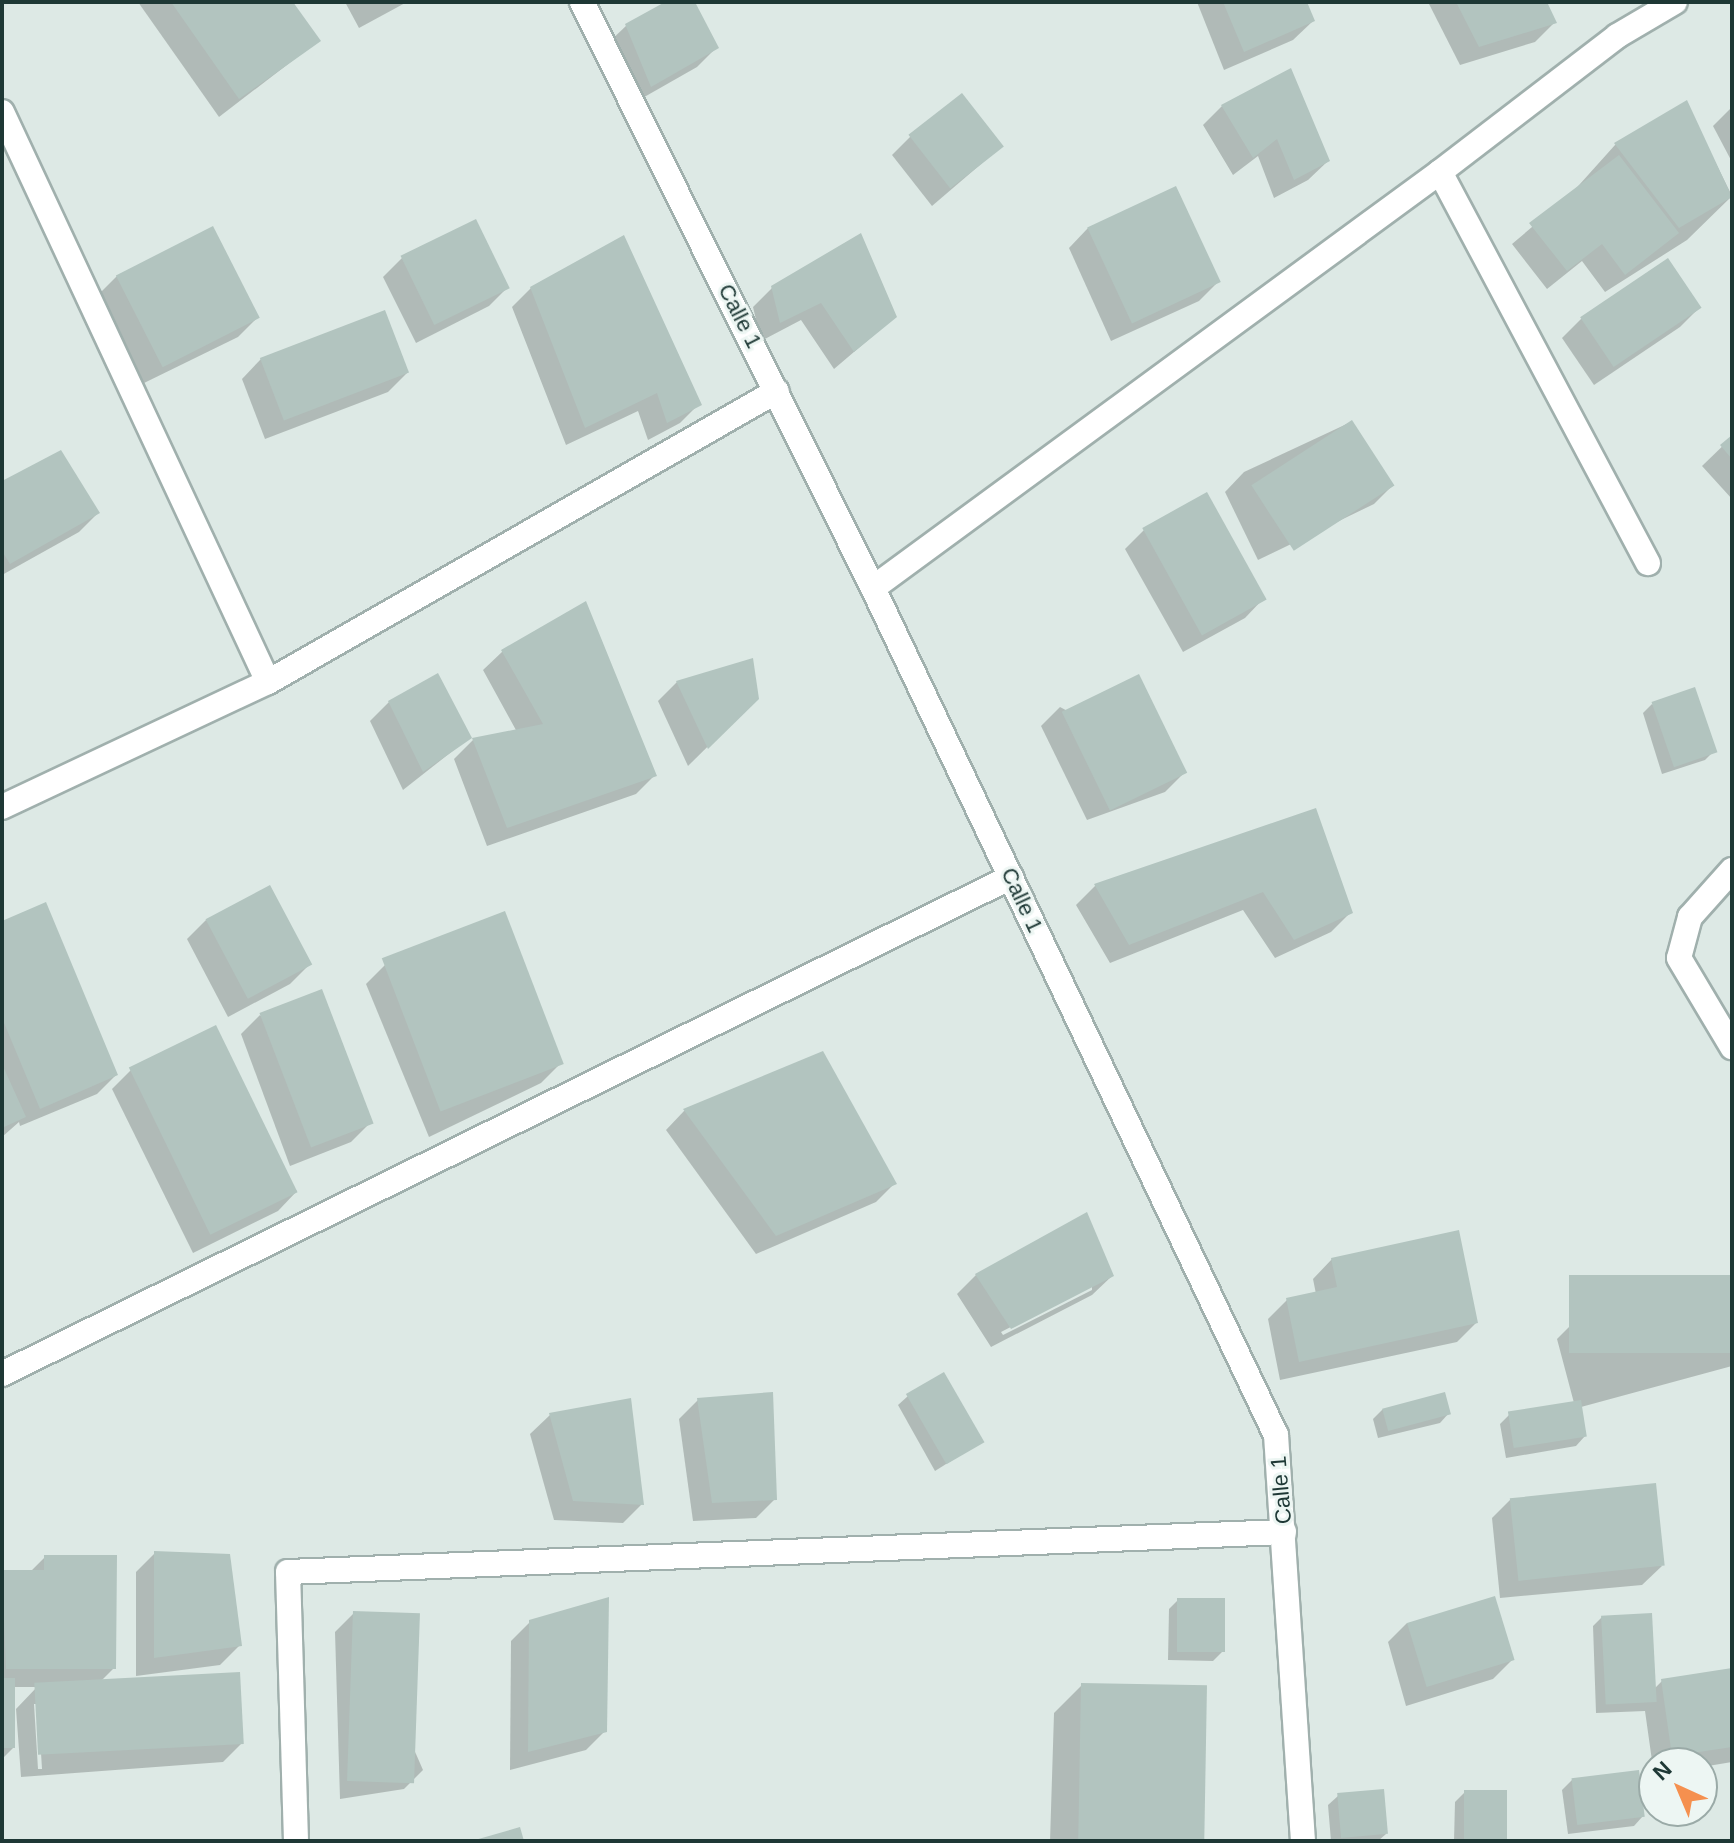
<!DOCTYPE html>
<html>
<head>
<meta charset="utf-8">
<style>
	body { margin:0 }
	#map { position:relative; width:1734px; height:1843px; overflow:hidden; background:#dde9e5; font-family:Helvetica,sans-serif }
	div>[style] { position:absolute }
	.shadow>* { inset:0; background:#0003 }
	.building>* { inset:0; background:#b2c4bf; transform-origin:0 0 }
	.roads { filter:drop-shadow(2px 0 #a0b0ad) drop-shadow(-2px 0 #a0b0ad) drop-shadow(0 2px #a0b0ad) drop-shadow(0 -2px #a0b0ad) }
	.street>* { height:24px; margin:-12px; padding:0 12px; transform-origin:12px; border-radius:12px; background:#fff }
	span { translate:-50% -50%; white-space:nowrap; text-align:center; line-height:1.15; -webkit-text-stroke:6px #edf6f3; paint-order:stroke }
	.street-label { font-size:22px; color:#1e3835 }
	.frame { position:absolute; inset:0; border:4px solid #1e3835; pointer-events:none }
	.north { position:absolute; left:1638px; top:1747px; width:80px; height:80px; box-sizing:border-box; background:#edf6f3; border:2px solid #9aaaa7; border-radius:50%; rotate:316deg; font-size:22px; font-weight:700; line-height:32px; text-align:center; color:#1e3835 }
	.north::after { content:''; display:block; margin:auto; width:28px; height:36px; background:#f5904f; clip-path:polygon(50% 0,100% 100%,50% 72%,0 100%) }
</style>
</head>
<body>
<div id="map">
	<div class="shadow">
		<div style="clip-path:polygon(138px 2px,290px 2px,318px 41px,219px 117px)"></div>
		<div style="clip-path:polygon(345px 2px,407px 2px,359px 28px)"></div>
		<div style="clip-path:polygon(669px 2px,693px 2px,716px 48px,697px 67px,632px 104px,607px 44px,627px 25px)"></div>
		<div style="clip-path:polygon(1197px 2px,1304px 2px,1313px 21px,1293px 40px,1224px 70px)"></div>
		<div style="clip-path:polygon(1428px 2px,1545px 2px,1554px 23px,1535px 42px,1460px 65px)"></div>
		<div style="clip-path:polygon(1686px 103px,1732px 196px,1687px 240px,1605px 292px,1582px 261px,1547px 289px,1512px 244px,1571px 194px,1615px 145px)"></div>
		<div style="clip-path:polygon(1222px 106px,1328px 161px,1308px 180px,1274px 198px,1258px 156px,1233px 175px,1203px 125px)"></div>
		<div style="clip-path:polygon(1732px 107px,1732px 162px,1713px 126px)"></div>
		<div style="clip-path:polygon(911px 136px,1002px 146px,932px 206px,892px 155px)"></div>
		<div style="clip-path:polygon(1088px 228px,1218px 282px,1199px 301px,1111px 341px,1069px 248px)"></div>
		<div style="clip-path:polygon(402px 258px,508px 287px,489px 306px,416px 343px,383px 277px)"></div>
		<div style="clip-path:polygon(117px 276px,257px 318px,238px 337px,142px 384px,98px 295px)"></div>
		<div style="clip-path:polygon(531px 288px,699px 404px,680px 423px,648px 440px,638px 411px,566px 445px,512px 307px)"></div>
		<div style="clip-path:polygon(772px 288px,895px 317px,834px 369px,801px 320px,761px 341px,753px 307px)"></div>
		<div style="clip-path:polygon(1699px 308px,1680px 327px,1594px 385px,1562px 338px,1581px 319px)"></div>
		<div style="clip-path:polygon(261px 359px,407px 373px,388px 392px,265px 439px,242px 379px)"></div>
		<div style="clip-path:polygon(1351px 422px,1393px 485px,1374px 504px,1258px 560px,1225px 492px,1244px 472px)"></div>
		<div style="clip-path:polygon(1732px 437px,1732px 499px,1702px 466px)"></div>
		<div style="clip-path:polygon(2px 483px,98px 513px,79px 532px,2px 575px)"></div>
		<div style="clip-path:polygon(1144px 530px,1264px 598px,1245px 618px,1183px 652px,1125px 549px)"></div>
		<div style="clip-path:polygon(503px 651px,655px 775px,636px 794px,487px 846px,454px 759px,473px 740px,517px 732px,483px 670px)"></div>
		<div style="clip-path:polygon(677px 682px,757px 698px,688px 766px,658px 701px)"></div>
		<div style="clip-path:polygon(389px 702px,469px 738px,403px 790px,370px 721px)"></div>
		<div style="clip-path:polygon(1652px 704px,1714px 751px,1705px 760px,1662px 774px,1643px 713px)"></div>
		<div style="clip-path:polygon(1060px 707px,1184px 773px,1165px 792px,1087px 820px,1041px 726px)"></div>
		<div style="clip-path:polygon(1315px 810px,1350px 913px,1331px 932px,1275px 958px,1243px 910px,1110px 963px,1076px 905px,1095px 886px)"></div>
		<div style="clip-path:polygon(504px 914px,560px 1064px,541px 1083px,429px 1137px,366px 984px,385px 965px)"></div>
		<div style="clip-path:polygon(206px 920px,309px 965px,290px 984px,228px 1017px,187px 939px)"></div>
		<div style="clip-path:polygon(2px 923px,116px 1075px,97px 1094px,20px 1126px,19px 1122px,2px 1137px)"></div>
		<div style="clip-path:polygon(260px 1015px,370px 1123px,351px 1142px,290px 1166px,241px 1034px)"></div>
		<div style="clip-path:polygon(823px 1053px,895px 1183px,876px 1202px,756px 1254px,666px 1130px,684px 1111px)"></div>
		<div style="clip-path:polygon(131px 1070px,297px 1191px,278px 1211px,193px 1253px,112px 1089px)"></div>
		<div style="clip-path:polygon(1332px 1259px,1476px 1323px,1457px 1342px,1280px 1380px,1268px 1319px,1287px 1300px,1316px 1294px,1313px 1279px)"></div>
		<div style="clip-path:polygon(evenodd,976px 1275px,1112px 1276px,1092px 1295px,991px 1347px,957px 1294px,976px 1275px,1092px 1285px,1092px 1290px,1003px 1335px,1001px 1332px,1092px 1285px)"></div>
		<div style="clip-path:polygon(1732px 1277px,1732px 1366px,1581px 1407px,1585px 1436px,1576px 1446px,1506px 1458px,1500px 1424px,1509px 1415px,1574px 1403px,1557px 1339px,1576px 1320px)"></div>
		<div style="clip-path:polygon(908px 1396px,981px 1442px,935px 1471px,898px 1405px)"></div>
		<div style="clip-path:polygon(630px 1400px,642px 1504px,623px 1523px,554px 1520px,530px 1434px,550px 1415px)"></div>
		<div style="clip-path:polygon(698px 1400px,775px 1499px,756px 1518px,693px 1521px,679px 1419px)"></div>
		<div style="clip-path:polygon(1383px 1409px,1449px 1413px,1440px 1423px,1378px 1438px,1373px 1419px)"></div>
		<div style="clip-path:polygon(1511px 1499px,1662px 1566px,1642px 1585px,1500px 1598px,1492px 1518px)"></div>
		<div style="clip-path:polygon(155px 1553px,240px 1645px,220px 1665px,136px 1676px,136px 1572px)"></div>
		<div style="clip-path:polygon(evenodd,45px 1557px,114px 1668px,98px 1684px,242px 1743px,223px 1762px,21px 1777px,16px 1709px,37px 1687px,13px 1687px,14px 1747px,2px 1759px,2px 1572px,30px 1572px,45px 1557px,34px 1704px,38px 1704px,42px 1769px,38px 1769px,34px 1704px)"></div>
		<div style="clip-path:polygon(1178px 1600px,1222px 1652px,1213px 1661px,1168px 1660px,1169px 1609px)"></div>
		<div style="clip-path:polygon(354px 1613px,423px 1770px,404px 1789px,340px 1799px,335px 1632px)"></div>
		<div style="clip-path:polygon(1602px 1617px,1653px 1690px,1662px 1681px,1732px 1670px,1732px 1762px,1702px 1767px,1654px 1763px,1654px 1775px,1645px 1711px,1596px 1713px,1593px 1626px)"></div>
		<div style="clip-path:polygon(530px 1622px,605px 1731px,586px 1750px,510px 1770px,511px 1641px)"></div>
		<div style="clip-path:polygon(1407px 1623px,1512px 1660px,1493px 1679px,1406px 1706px,1388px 1642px)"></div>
		<div style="clip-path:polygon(1082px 1685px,1200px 1841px,1050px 1841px,1054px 1713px)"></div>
		<div style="clip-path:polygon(1572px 1780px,1643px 1816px,1634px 1826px,1568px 1834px,1562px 1790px)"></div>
		<div style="clip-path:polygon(1465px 1792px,1504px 1841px,1454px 1841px,1455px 1802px)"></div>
		<div style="clip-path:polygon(1338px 1796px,1386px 1834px,1378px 1841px,1331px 1841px,1328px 1805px)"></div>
	</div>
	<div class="building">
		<div style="clip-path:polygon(171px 2px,293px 2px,321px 41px,239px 99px)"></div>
		<div style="clip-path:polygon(665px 2px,695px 2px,719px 48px,651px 87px,625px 24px)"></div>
		<div style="clip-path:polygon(1223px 2px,1307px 2px,1315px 21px,1244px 52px)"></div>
		<div style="clip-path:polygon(1456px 2px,1547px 2px,1557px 23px,1479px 47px)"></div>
		<div style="clip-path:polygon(1291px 68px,1330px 161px,1294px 180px,1277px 139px,1253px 158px,1221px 105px)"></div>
		<div style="left:962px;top:93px;width:68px;height:68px;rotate:52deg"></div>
		<div style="clip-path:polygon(1687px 100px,1732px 197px,1679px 228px,1614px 143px)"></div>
		<div style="clip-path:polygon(1619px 155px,1679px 233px,1625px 275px,1602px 244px,1567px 271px,1529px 223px)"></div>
		<div style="left:1176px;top:186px;width:106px;height:98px;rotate:65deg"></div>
		<div style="left:476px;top:219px;width:77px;height:84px;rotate:64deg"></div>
		<div style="left:213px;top:226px;width:103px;height:109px;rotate:63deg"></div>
		<div style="clip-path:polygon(861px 233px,897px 317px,854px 352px,821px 303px,780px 323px,771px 286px)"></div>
		<div style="clip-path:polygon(624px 235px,702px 405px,667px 423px,657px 393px,585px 428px,530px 287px)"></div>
		<div style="left:1668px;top:258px;width:60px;height:106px;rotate:56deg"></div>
		<div style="left:385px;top:310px;width:67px;height:134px;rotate:69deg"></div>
		<div style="left:1352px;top:420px;width:78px;height:120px;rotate:57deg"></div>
		<div style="clip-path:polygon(1732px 435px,1732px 459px,1720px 445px)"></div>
		<div style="clip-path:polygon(61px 450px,100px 513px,10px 564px,2px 551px,2px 481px)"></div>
		<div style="left:1207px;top:492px;width:123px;height:74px;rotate:61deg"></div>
		<div style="clip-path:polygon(586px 601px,657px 776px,507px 828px,472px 738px,543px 724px,501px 650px)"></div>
		<div style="clip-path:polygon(753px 658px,759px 699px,708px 749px,676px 681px)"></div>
		<div style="clip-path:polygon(438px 673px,472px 738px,423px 772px,388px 701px)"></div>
		<div style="left:1139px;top:674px;width:110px;height:86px;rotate:64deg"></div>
		<div style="left:1695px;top:687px;width:69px;height:46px;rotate:71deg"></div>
		<div style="clip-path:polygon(1316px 808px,1353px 913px,1294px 940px,1263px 892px,1129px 945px,1094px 884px)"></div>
		<div style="left:270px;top:885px;width:90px;height:73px;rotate:62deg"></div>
		<div style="clip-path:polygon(46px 902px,118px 1075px,40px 1109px,2px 1018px,2px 921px)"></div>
		<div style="left:505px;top:911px;width:164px;height:132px;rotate:69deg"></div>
		<div style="left:322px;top:989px;width:144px;height:67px;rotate:69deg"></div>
		<div style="left:216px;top:1025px;width:186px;height:97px;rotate:64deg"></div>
		<div style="clip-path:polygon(823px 1051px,897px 1184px,776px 1236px,683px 1109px)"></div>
		<div style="clip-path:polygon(2px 1064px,26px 1117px,2px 1128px)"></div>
		<div style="clip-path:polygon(1087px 1212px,1114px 1276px,1011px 1329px,975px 1274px)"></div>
		<div style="clip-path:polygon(1459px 1230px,1478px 1323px,1299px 1362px,1286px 1298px,1337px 1287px,1331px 1258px)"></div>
		<div style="left:1732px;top:1275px;width:78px;height:163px;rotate:90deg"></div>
		<div style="left:944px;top:1372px;width:81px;height:44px;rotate:60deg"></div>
		<div style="clip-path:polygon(773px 1392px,777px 1500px,712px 1503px,697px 1398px)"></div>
		<div style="left:1445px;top:1392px;width:23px;height:65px;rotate:75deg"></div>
		<div style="clip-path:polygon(631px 1398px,644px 1505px,573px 1501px,549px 1413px)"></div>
		<div style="left:1581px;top:1400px;width:37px;height:74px;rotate:81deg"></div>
		<div style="left:1656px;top:1483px;width:83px;height:147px;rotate:84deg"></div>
		<div style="clip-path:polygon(154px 1551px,230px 1554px,242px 1646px,154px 1658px)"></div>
		<div style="clip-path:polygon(44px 1555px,117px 1555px,116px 1669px,6px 1669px,2px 1570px,44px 1570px)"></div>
		<div style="left:1495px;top:1596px;width:67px;height:92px;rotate:73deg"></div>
		<div style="clip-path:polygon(609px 1597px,607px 1732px,528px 1752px,529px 1620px)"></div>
		<div style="left:1177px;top:1598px;width:48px;height:54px"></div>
		<div style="left:353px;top:1611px;width:67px;height:170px;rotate:2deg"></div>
		<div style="left:1652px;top:1613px;width:89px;height:51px;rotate:87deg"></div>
		<div style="clip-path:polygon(1732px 1668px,1732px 1747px,1672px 1756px,1661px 1679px)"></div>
		<div style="left:240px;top:1672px;width:72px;height:206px;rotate:87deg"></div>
		<div style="left:2px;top:1678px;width:13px;height:70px"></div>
		<div style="left:1081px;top:1683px;width:126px;height:158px;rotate:1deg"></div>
		<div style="left:1639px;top:1770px;width:47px;height:68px;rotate:83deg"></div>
		<div style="left:1384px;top:1789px;width:45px;height:47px;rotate:85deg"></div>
		<div style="left:1464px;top:1790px;width:43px;height:51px"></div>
		<div style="clip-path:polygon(520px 1827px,524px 1841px,475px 1841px,475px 1840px)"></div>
	</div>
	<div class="roads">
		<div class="street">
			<div style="left:582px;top:2px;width:654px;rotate:63.59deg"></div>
			<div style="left:873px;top:588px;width:938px;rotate:64.56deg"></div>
			<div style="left:1276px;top:1435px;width:407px;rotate:86.2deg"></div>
			<div style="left:2px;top:112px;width:629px;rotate:64.98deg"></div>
			<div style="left:1440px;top:172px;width:443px;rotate:62deg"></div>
			<div style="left:873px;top:588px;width:703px;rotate:-36.27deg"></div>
			<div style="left:1440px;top:172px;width:223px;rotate:-37.5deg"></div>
			<div style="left:1617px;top:36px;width:67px;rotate:-30.4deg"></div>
			<div style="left:2px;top:807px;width:294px;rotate:-25.2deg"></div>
			<div style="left:268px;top:682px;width:586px;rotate:-29.76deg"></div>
			<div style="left:1732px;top:870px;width:63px;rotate:131.8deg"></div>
			<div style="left:1690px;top:917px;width:42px;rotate:105deg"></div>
			<div style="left:1679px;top:958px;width:104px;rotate:59.2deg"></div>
			<div style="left:2px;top:1374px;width:1125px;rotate:-26.22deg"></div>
			<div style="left:296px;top:1841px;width:269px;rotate:-91.7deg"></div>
			<div style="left:288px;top:1572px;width:997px;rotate:-2.3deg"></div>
		</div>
	</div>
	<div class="street-label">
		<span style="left:740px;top:316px;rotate:63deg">Calle 1</span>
		<span style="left:1022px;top:900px;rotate:65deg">Calle 1</span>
		<span style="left:1281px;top:1490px;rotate:-95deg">Calle 1</span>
	</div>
	<div class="frame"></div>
	<div class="north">N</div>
</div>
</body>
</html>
